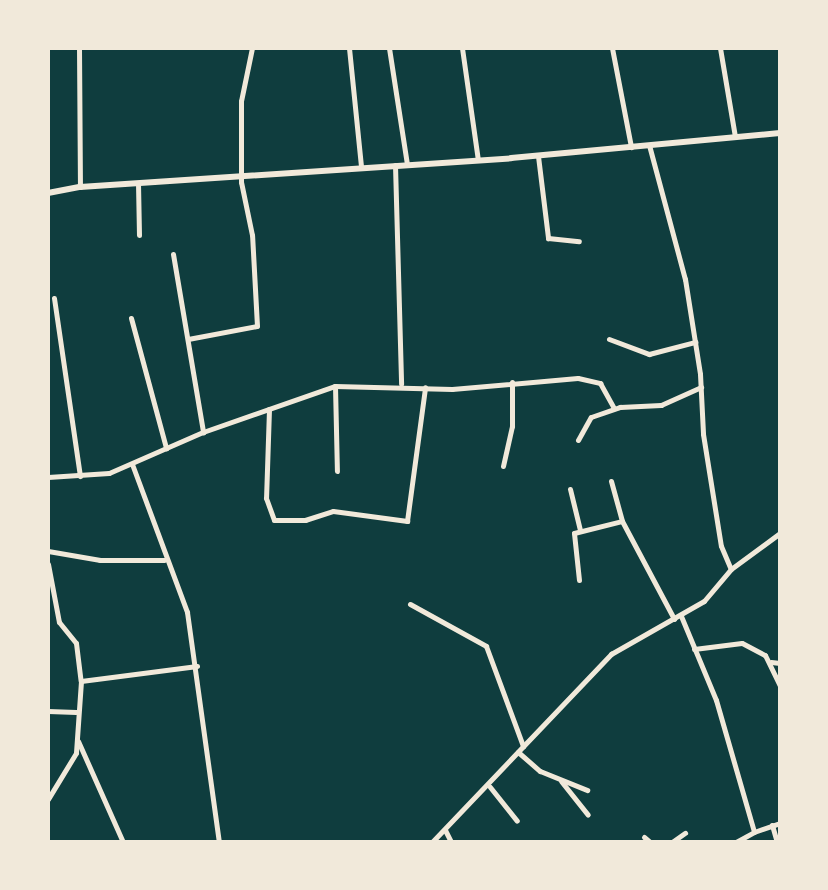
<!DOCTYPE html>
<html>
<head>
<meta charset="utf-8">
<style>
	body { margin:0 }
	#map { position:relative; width:828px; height:890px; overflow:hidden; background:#0f3d3e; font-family:"PT Sans Narrow",sans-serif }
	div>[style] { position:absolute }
	.minor>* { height:5px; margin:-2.5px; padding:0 2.5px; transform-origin:2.5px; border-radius:2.5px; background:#f1e9da }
	.tertiary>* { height:6px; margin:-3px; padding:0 3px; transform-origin:3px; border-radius:3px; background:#f1e9da }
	span { translate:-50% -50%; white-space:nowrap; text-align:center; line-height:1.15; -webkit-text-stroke:8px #f1e9da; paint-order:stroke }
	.frame { position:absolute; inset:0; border:50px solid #f1e9da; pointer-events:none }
</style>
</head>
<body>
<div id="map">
	<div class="minor">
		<div style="left:79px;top:48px;width:139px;rotate:89.6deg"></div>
		<div style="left:349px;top:48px;width:120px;rotate:84.2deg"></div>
		<div style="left:389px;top:48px;width:117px;rotate:81.2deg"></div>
		<div style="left:462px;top:48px;width:113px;rotate:81.9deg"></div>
		<div style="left:612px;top:48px;width:101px;rotate:79.1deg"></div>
		<div style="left:720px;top:48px;width:90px;rotate:80.4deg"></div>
		<div style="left:649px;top:145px;width:139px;rotate:75deg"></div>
		<div style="left:685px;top:279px;width:96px;rotate:81deg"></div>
		<div style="left:700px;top:374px;width:60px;rotate:87.1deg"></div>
		<div style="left:703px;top:434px;width:113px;rotate:80.9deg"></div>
		<div style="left:721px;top:546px;width:25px;rotate:67deg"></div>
		<div style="left:538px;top:156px;width:83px;rotate:83deg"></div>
		<div style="left:548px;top:238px;width:31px;rotate:6deg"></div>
		<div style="left:395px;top:165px;width:219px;rotate:88.4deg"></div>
		<div style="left:138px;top:183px;width:52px;rotate:88.9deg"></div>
		<div style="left:173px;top:254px;width:181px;rotate:80.4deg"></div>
		<div style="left:54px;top:298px;width:180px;rotate:81.7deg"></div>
		<div style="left:131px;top:318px;width:135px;rotate:74.9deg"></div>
		<div style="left:188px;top:339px;width:70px;rotate:-10.7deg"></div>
		<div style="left:257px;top:326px;width:91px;rotate:-93.1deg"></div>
		<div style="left:252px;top:235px;width:54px;rotate:-101.7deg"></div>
		<div style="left:241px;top:182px;width:81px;rotate:-90deg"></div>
		<div style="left:241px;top:101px;width:54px;rotate:-78.3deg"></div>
		<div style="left:609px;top:339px;width:43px;rotate:20.6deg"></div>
		<div style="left:649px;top:354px;width:48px;rotate:-14.6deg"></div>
		<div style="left:335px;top:386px;width:85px;rotate:88.7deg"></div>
		<div style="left:269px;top:409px;width:89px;rotate:91.9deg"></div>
		<div style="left:266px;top:498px;width:23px;rotate:70deg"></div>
		<div style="left:274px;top:520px;width:31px"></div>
		<div style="left:305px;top:520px;width:29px;rotate:-18deg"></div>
		<div style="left:333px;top:511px;width:75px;rotate:7.7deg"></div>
		<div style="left:407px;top:521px;width:135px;rotate:-82.3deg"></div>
		<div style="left:578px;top:440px;width:26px;rotate:-61deg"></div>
		<div style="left:591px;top:417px;width:31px;rotate:-19deg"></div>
		<div style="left:620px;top:407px;width:41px;rotate:-2.8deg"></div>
		<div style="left:661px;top:405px;width:44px;rotate:-24.2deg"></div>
		<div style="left:132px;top:464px;width:158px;rotate:69.6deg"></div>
		<div style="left:187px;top:612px;width:232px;rotate:82.1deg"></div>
		<div style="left:503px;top:466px;width:41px;rotate:-77.3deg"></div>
		<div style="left:512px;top:426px;width:44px;rotate:-90deg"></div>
		<div style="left:48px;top:477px;width:61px;rotate:-3.8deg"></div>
		<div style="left:109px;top:473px;width:103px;rotate:-23.6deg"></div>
		<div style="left:203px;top:432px;width:140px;rotate:-19.2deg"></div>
		<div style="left:335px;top:386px;width:117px;rotate:1.5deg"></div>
		<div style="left:452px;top:389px;width:126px;rotate:-5deg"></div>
		<div style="left:578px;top:378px;width:23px;rotate:13deg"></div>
		<div style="left:600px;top:383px;width:29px;rotate:61deg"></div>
		<div style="left:611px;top:481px;width:41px;rotate:74.6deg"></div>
		<div style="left:570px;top:489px;width:42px;rotate:76.3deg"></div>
		<div style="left:48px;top:551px;width:53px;rotate:9.8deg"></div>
		<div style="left:100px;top:560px;width:64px"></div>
		<div style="left:48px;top:564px;width:59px;rotate:79.3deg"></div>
		<div style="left:59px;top:622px;width:27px;rotate:51deg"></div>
		<div style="left:76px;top:643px;width:38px;rotate:83deg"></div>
		<div style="left:81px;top:681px;width:72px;rotate:94deg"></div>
		<div style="left:76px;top:753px;width:54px;rotate:121.3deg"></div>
		<div style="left:579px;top:580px;width:47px;rotate:-96.1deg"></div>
		<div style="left:574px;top:533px;width:49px;rotate:-14deg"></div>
		<div style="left:622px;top:521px;width:111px;rotate:62deg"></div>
		<div style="left:410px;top:604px;width:87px;rotate:28.9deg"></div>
		<div style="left:486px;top:646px;width:107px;rotate:69.7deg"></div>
		<div style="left:681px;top:616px;width:91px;rotate:67.4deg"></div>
		<div style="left:716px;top:700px;width:137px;rotate:73.9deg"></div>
		<div style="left:754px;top:832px;width:28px;rotate:-19deg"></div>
		<div style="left:694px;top:649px;width:48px;rotate:-7.1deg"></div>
		<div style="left:742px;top:643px;width:26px;rotate:28deg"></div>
		<div style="left:765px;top:655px;width:34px;rotate:64deg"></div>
		<div style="left:771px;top:662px;width:9px;rotate:6deg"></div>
		<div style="left:81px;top:681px;width:117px;rotate:-7.4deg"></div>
		<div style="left:48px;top:711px;width:28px;rotate:2deg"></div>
		<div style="left:78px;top:741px;width:111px;rotate:66deg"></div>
		<div style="left:518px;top:752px;width:29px;rotate:41deg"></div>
		<div style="left:540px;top:771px;width:51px;rotate:22deg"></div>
		<div style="left:561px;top:781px;width:43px;rotate:51.5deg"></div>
		<div style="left:490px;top:787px;width:43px;rotate:51.5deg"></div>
		<div style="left:772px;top:825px;width:18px;rotate:74deg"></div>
		<div style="left:445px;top:830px;width:13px;rotate:63deg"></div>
		<div style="left:644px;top:837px;width:8px;rotate:40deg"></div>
		<div style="left:432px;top:842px;width:260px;rotate:-46.4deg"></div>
		<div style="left:611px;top:654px;width:107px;rotate:-29.7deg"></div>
		<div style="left:704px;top:601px;width:42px;rotate:-49.8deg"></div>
		<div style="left:731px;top:569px;width:61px;rotate:-36.3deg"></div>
		<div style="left:672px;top:842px;width:16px;rotate:-35deg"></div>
		<div style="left:736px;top:842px;width:21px;rotate:-29deg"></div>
	</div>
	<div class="tertiary">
		<div style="left:48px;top:193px;width:33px;rotate:-11deg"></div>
		<div style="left:80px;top:187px;width:432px;rotate:-3.8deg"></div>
		<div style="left:511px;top:158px;width:270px;rotate:-5.3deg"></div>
	</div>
	<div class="frame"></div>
</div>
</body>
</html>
